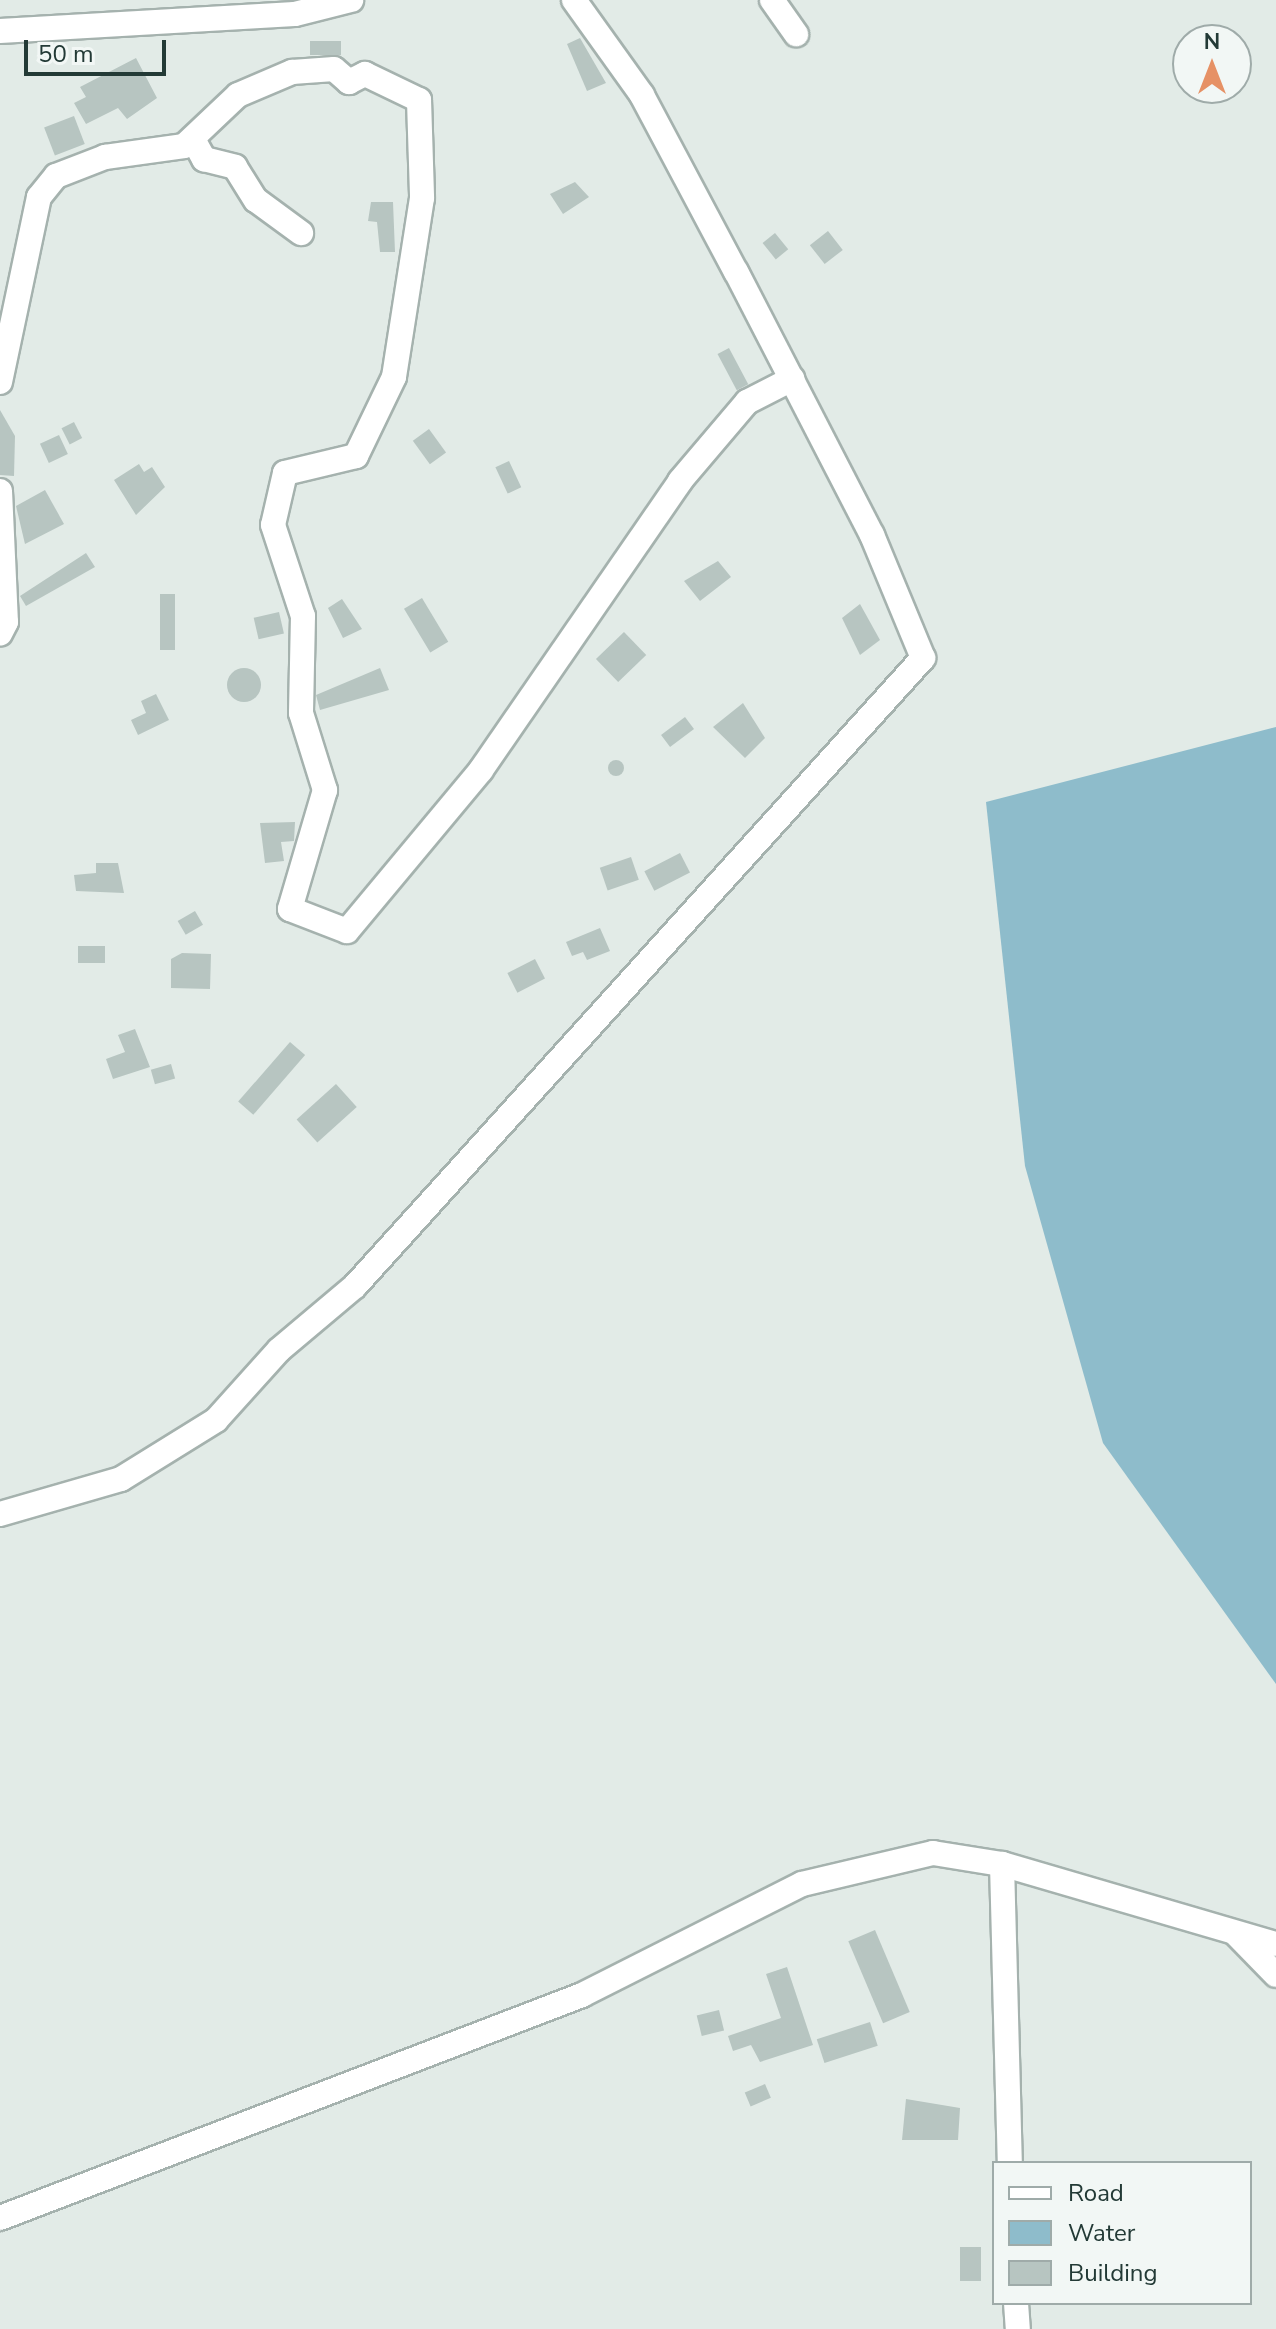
<!DOCTYPE html>
<html>
<head>
<meta charset="utf-8">
<style>
	body { margin:0 }
	#map { position:relative; width:1276px; height:2329px; overflow:hidden; background:#e2ebe7; font-family:"Nunito Sans",sans-serif }
	div>[style] { position:absolute }
	.water>* { inset:0; background:#8ebccb }
	.building>* { inset:0; background:#b7c5c1; transform-origin:0 0 }
	.round { border-radius:50% }
	.roads { filter:drop-shadow(2px 0 #a5b2ae) drop-shadow(-2px 0 #a5b2ae) drop-shadow(0 2px #a5b2ae) drop-shadow(0 -2px #a5b2ae) }
	.minor>* { height:24px; margin:-12px; padding:0 12px; transform-origin:12px; border-radius:12px; background:#fff }
	span { translate:-50% -50%; white-space:nowrap; text-align:center; line-height:1.15; -webkit-text-stroke:6px #f2f7f5; paint-order:stroke }
	.legend { position:absolute; left:992px; top:2161px; width:260px; height:144px; box-sizing:border-box; background:#f2f7f5; border:2px solid #9faba9; margin:0; padding:10px 14px; list-style:none; font-size:24px; color:#233a36 }
	.legend li { display:flex; align-items:center; gap:16px; height:40px }
	.legend b { width:40px; border:2px solid #9faba9 }
	.north { position:absolute; left:1172px; top:24px; width:80px; height:80px; box-sizing:border-box; background:#f2f7f5; border:2px solid #9faba9; border-radius:50%; rotate:0deg; font-size:22px; font-weight:700; line-height:32px; text-align:center; color:#233a36 }
	.north::after { content:''; display:block; margin:auto; width:28px; height:36px; background:#e69165; clip-path:polygon(50% 0,100% 100%,50% 72%,0 100%) }
	.scale { position:absolute; left:24px; top:40px; width:142px; height:36px; box-sizing:border-box; border:4px solid #233a36; border-top:0; padding-left:10px; font-size:24px; line-height:28px; white-space:nowrap; color:#233a36; -webkit-text-stroke:6px #f2f7f5; paint-order:stroke }
</style>
</head>
<body>
<div id="map">
	<div class="water">
		<div style="clip-path:polygon(1276px 727px,1276px 1684px,1103px 1443px,1025px 1166px,986px 802px)"></div>
	</div>
	<div class="building">
		<div style="clip-path:polygon(580px 38px,606px 83px,587px 91px,567px 44px)"></div>
		<div style="left:310px;top:41px;width:31px;height:14px"></div>
		<div style="clip-path:polygon(136px 58px,157px 98px,127px 119px,118px 108px,86px 124px,74px 103px,86px 97px,80px 87px)"></div>
		<div style="left:74px;top:116px;width:30px;height:32px;rotate:69deg"></div>
		<div style="clip-path:polygon(575px 182px,589px 197px,563px 214px,550px 194px)"></div>
		<div style="clip-path:polygon(371px 202px,393px 202px,395px 252px,380px 252px,377px 222px,368px 221px)"></div>
		<div style="left:828px;top:231px;width:24px;height:23px;rotate:52deg"></div>
		<div style="left:775px;top:233px;width:21px;height:16px;rotate:51deg"></div>
		<div style="left:729px;top:348px;width:41px;height:13px;rotate:62deg"></div>
		<div style="clip-path:polygon(0 410px,15px 436px,14px 476px,0 475px)"></div>
		<div style="left:74px;top:422px;width:18px;height:14px;rotate:63deg"></div>
		<div style="left:429px;top:429px;width:29px;height:20px;rotate:54deg"></div>
		<div style="left:59px;top:435px;width:21px;height:21px;rotate:65deg"></div>
		<div style="left:509px;top:461px;width:29px;height:15px;rotate:65deg"></div>
		<div style="clip-path:polygon(139px 464px,144px 472px,152px 467px,165px 487px,136px 515px,114px 480px)"></div>
		<div style="clip-path:polygon(45px 490px,64px 524px,25px 544px,16px 506px)"></div>
		<div style="clip-path:polygon(86px 553px,95px 567px,26px 606px,20px 596px)"></div>
		<div style="clip-path:polygon(718px 561px,731px 577px,700px 601px,684px 581px)"></div>
		<div style="left:160px;top:594px;width:15px;height:56px"></div>
		<div style="left:422px;top:598px;width:51px;height:21px;rotate:59deg"></div>
		<div style="clip-path:polygon(342px 599px,362px 629px,343px 638px,328px 608px)"></div>
		<div style="clip-path:polygon(860px 604px,880px 640px,860px 655px,842px 618px)"></div>
		<div style="left:279px;top:612px;width:22px;height:26px;rotate:77deg"></div>
		<div style="left:624px;top:632px;width:32px;height:39px;rotate:46deg"></div>
		<div class="round" style="left:227px;top:668px;width:34px;height:34px"></div>
		<div style="clip-path:polygon(380px 668px,389px 690px,320px 710px,316px 695px)"></div>
		<div style="clip-path:polygon(156px 694px,169px 720px,138px 735px,131px 720px,146px 713px,141px 701px)"></div>
		<div style="clip-path:polygon(743px 703px,765px 738px,745px 758px,713px 727px)"></div>
		<div style="left:685px;top:717px;width:15px;height:30px;rotate:53deg"></div>
		<div class="round" style="left:608px;top:760px;width:16px;height:16px"></div>
		<div style="clip-path:polygon(295px 822px,294px 841px,281px 842px,284px 861px,265px 863px,260px 823px)"></div>
		<div style="left:680px;top:853px;width:22px;height:40px;rotate:63deg"></div>
		<div style="left:631px;top:857px;width:24px;height:33px;rotate:71deg"></div>
		<div style="clip-path:polygon(96px 863px,118px 863px,124px 893px,76px 891px,74px 875px,96px 873px)"></div>
		<div style="left:195px;top:911px;width:16px;height:20px;rotate:60deg"></div>
		<div style="clip-path:polygon(600px 928px,610px 951px,587px 960px,583px 952px,572px 956px,566px 942px)"></div>
		<div style="left:78px;top:946px;width:27px;height:17px"></div>
		<div style="clip-path:polygon(182px 953px,211px 954px,210px 989px,171px 988px,171px 959px)"></div>
		<div style="left:535px;top:959px;width:22px;height:31px;rotate:63deg"></div>
		<div style="clip-path:polygon(135px 1029px,150px 1067px,113px 1079px,106px 1059px,125px 1052px,118px 1035px)"></div>
		<div style="left:290px;top:1042px;width:20px;height:79px;rotate:41deg"></div>
		<div style="left:171px;top:1064px;width:15px;height:21px;rotate:74deg"></div>
		<div style="left:336px;top:1084px;width:31px;height:53px;rotate:48deg"></div>
		<div style="left:875px;top:1930px;width:89px;height:29px;rotate:67deg"></div>
		<div style="clip-path:polygon(787px 1967px,813px 2045px,760px 2062px,751px 2045px,733px 2051px,728px 2036px,781px 2018px,766px 1974px)"></div>
		<div style="left:719px;top:2010px;width:21px;height:23px;rotate:76deg"></div>
		<div style="left:870px;top:2022px;width:25px;height:56px;rotate:72deg"></div>
		<div style="left:765px;top:2084px;width:15px;height:22px;rotate:67deg"></div>
		<div style="clip-path:polygon(906px 2099px,960px 2108px,958px 2140px,902px 2140px)"></div>
		<div style="left:981px;top:2247px;width:34px;height:21px;rotate:90deg"></div>
	</div>
	<div class="roads">
		<div class="minor">
			<div style="left:772px;top:0;width:42px;rotate:54.8deg"></div>
			<div style="left:0;top:31px;width:295px;rotate:-3.3deg"></div>
			<div style="left:295px;top:14px;width:58px;rotate:-14deg"></div>
			<div style="left:194px;top:141px;width:21px;rotate:61deg"></div>
			<div style="left:204px;top:159px;width:32px;rotate:14deg"></div>
			<div style="left:235px;top:167px;width:39px;rotate:58deg"></div>
			<div style="left:256px;top:200px;width:56px;rotate:36.3deg"></div>
			<div style="left:0;top:382px;width:189px;rotate:-78.1deg"></div>
			<div style="left:39px;top:197px;width:27px;rotate:-51deg"></div>
			<div style="left:56px;top:176px;width:53px;rotate:-21.2deg"></div>
			<div style="left:105px;top:157px;width:80px;rotate:-7.9deg"></div>
			<div style="left:184px;top:146px;width:74px;rotate:-43.4deg"></div>
			<div style="left:238px;top:95px;width:59px;rotate:-23.1deg"></div>
			<div style="left:292px;top:72px;width:42px;rotate:-4.1deg"></div>
			<div style="left:334px;top:69px;width:20px;rotate:41deg"></div>
			<div style="left:349px;top:82px;width:18px;rotate:-27deg"></div>
			<div style="left:365px;top:74px;width:60px;rotate:25.7deg"></div>
			<div style="left:419px;top:100px;width:98px;rotate:88.2deg"></div>
			<div style="left:422px;top:198px;width:181px;rotate:98.9deg"></div>
			<div style="left:394px;top:377px;width:88px;rotate:115.7deg"></div>
			<div style="left:356px;top:456px;width:73px;rotate:166.5deg"></div>
			<div style="left:285px;top:473px;width:53px;rotate:103deg"></div>
			<div style="left:273px;top:525px;width:96px;rotate:71.8deg"></div>
			<div style="left:303px;top:616px;width:97px;rotate:91.2deg"></div>
			<div style="left:301px;top:713px;width:81px;rotate:72.7deg"></div>
			<div style="left:325px;top:790px;width:124px;rotate:106.4deg"></div>
			<div style="left:290px;top:909px;width:61px;rotate:21.1deg"></div>
			<div style="left:347px;top:931px;width:209px;rotate:-50.2deg"></div>
			<div style="left:481px;top:770px;width:351px;rotate:-55.4deg"></div>
			<div style="left:680px;top:481px;width:104px;rotate:-49.7deg"></div>
			<div style="left:747px;top:402px;width:51px;rotate:-27.1deg"></div>
			<div style="left:0;top:491px;width:131px;rotate:87.4deg"></div>
			<div style="left:6px;top:622px;width:13px;rotate:117deg"></div>
			<div style="left:0;top:1514px;width:126px;rotate:-16.1deg"></div>
			<div style="left:121px;top:1479px;width:112px;rotate:-31.8deg"></div>
			<div style="left:216px;top:1420px;width:94px;rotate:-48deg"></div>
			<div style="left:279px;top:1350px;width:99px;rotate:-40.1deg"></div>
			<div style="left:355px;top:1286px;width:847px;rotate:-47.87deg"></div>
			<div style="left:923px;top:658px;width:133px;rotate:-112.5deg"></div>
			<div style="left:872px;top:535px;width:296px;rotate:-117.3deg"></div>
			<div style="left:736px;top:272px;width:200px;rotate:-118deg"></div>
			<div style="left:642px;top:95px;width:117px;rotate:-125.6deg"></div>
			<div style="left:1002px;top:1864px;width:299px;rotate:88.5deg"></div>
			<div style="left:1236px;top:1934px;width:57px;rotate:45.7deg"></div>
			<div style="left:0;top:2218px;width:623px;rotate:-20.96deg"></div>
			<div style="left:582px;top:1995px;width:246px;rotate:-26.8deg"></div>
			<div style="left:802px;top:1884px;width:135px;rotate:-13.3deg"></div>
			<div style="left:933px;top:1853px;width:70px;rotate:9.1deg"></div>
			<div style="left:1002px;top:1864px;width:285px;rotate:16.3deg"></div>
			<div style="left:1016px;top:2303px;width:26px;rotate:86deg"></div>
		</div>
	</div>
	<ul class="legend">
	<li><b style="height:10px;background:#fff"></b>Road</li>
	<li><b style="height:22px;background:#8ebccb"></b>Water</li>
	<li><b style="height:22px;background:#b7c5c1"></b>Building</li>
	</ul>
	<div class="north">N</div>
	<div class="scale">50 m</div>
</div>
</body>
</html>
